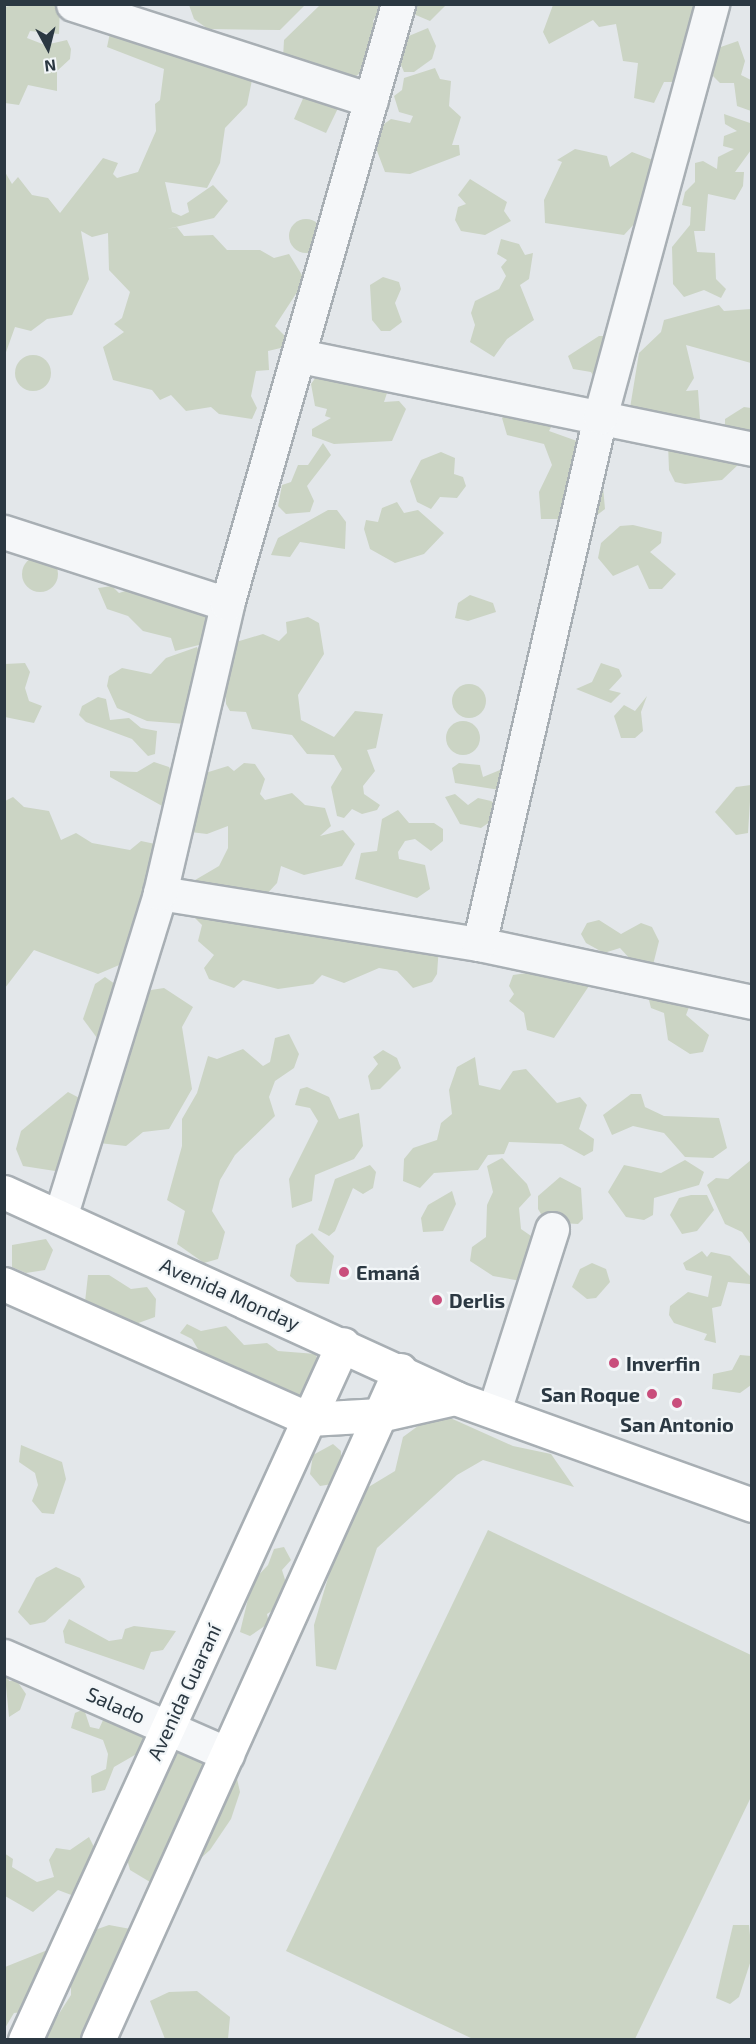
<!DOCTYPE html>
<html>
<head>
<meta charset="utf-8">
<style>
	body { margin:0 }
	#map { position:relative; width:756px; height:2044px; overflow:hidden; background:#e3e7ea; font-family:"Exo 2",sans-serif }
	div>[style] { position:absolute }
	.green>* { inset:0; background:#cbd4c4 }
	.round { border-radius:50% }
	.roads { filter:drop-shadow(2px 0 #a8afb4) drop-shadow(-2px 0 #a8afb4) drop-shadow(0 2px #a8afb4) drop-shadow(0 -2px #a8afb4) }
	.minor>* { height:33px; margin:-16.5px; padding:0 16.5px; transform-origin:16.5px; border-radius:16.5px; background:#f5f7f9 }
	.major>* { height:33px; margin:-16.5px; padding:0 16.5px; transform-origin:16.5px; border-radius:16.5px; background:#fff }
	.dots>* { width:16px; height:16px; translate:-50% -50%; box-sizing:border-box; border:3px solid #f2f6f8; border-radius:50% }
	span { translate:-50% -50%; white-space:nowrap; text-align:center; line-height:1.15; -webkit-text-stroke:4.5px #f2f6f8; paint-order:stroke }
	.poi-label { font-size:20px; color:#2b3842; font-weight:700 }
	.left { translate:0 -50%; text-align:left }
	.right { translate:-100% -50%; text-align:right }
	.street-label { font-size:20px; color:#2b3842 }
	.frame { position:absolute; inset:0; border:6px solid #2b3842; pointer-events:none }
	.north { position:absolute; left:18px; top:18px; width:60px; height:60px; -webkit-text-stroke:4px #f2f6f8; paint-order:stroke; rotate:173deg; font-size:16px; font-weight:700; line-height:24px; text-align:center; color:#2b3842 }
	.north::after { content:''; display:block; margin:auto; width:21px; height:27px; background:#2b3842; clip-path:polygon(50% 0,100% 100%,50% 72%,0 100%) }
</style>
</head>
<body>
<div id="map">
	<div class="green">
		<div style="clip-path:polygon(15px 5px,60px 5px,59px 34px,30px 31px,27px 38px,45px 45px,67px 40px,71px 49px,70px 59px,57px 71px,57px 91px,28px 85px,19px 105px,5px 103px,5px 7px)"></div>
		<div style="clip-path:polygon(189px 5px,189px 4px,305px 5px,280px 30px,208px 29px,194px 19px)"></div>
		<div style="clip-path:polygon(320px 5px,382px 5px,373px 21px,377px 28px,366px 68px,355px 77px,283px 58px,284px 40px)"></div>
		<div style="clip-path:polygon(408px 5px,446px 5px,430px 21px,411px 13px)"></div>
		<div style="clip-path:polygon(553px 5px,699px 5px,674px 82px,664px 82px,654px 103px,634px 98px,638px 63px,623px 61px,616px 24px,599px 27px,593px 20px,549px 44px,543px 32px)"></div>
		<div style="clip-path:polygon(428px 28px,436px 46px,432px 59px,414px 72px,404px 72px,399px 60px,404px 38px)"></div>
		<div style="clip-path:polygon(110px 33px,182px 58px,193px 55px,253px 75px,247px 105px,225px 128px,220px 163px,207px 188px,165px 182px,172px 212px,181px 216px,189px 212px,187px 203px,213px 185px,228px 201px,214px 218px,167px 229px,177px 227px,184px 236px,213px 235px,227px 250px,260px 250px,274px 258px,289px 254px,305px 280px,275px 326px,287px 338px,285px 347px,268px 351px,269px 370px,256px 371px,251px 396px,257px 408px,252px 419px,219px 414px,211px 407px,186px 411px,171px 395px,160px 400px,152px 390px,113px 380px,103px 347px,124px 332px,114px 324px,122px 318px,130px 292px,109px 270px,108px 233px,92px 237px,81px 231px,89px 279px,72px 315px,47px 319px,31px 331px,15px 327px,5px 355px,5px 172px,12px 184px,18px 177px,32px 195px,48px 198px,60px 213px,103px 158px,118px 163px,113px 174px,117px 178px,138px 172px,156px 131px,155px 104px,160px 100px,164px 69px,107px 47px)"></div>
		<div style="clip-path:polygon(738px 41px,745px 61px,741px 75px,751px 80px,751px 111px,737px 106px,734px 83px,720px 83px,713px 76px,715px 49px)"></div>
		<div style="clip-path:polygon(435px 68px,440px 79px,451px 81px,449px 106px,461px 117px,452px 145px,459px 145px,460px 155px,410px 174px,385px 172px,377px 151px,377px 129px,391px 119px,410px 123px,413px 116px,399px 112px,394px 96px,402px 90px,404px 78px)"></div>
		<div style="clip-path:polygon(305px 94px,340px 104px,326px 133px,294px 119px)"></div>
		<div style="clip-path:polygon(751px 113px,751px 150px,735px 172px,744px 172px,743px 186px,735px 200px,708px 194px,705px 231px,694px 231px,697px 252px,715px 253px,716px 279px,726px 289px,721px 298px,704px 290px,684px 297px,673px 284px,672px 247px,690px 225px,691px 207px,682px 205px,685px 192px,695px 182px,695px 163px,703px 161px,717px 169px,718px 157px,734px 149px,723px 146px,724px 136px,737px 131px,725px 124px,724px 114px,750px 123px)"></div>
		<div style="clip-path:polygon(575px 149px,607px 156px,610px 167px,632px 152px,658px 162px,636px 222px,624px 235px,545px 223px,544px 200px,562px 162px,557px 160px)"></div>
		<div style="clip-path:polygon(470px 179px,507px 202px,504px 211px,511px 221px,485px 235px,461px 231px,455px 220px,458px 207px,466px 204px,458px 195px)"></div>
		<div class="round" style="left:289px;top:219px;width:34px;height:34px"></div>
		<div style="clip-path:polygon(501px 239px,519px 244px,525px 255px,533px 253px,529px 279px,520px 285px,534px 320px,507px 339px,494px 357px,470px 342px,475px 325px,471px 313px,475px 301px,499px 289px,506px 276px,501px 267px,507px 260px,497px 254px)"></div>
		<div style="clip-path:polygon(383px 277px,399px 282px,401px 289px,395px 303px,402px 322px,390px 331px,381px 331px,372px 320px,370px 285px)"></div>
		<div style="clip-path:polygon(719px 305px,724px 311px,751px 309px,751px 363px,686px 345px,694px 378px,686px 391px,698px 390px,700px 419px,711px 426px,630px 408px,639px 353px,661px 332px,664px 320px)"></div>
		<div style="clip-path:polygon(599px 336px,605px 336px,595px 379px,591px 372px,573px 369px,568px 356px)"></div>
		<div class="round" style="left:15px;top:355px;width:36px;height:36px"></div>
		<div style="clip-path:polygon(321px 370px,390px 384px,384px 402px,399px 401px,406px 409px,392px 441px,334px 444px,312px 436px,312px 429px,331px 418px,325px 416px,327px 409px,315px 406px,311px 384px)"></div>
		<div style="clip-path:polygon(744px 407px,751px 408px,751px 442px,725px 429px,725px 419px)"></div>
		<div style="clip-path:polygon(506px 414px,555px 420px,549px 431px,577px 441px,594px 481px,603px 487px,605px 509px,592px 519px,560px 525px,557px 519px,541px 519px,539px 492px,552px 465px,544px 444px,507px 435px,502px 418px)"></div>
		<div style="clip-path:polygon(323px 443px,331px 455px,307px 486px,314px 501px,310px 512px,286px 514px,278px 506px,282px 485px,291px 482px,298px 465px,308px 465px)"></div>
		<div style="clip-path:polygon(668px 444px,741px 462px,722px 480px,685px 484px,675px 482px,669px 470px)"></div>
		<div style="clip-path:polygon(441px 452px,455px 458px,454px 474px,463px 477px,466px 486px,457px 498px,440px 497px,431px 509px,417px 502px,410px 481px,421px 460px)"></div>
		<div style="clip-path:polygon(397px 502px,404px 513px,418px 510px,444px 533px,424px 554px,395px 563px,370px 549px,364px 529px,366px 520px,378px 522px,382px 508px)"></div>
		<div style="clip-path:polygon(328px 510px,337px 510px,346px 522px,345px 549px,300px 542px,290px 557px,271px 555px,278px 538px)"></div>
		<div style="clip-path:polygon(633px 525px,662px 532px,661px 543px,650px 552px,676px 574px,662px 589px,649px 589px,638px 565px,613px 576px,598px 558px,601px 543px,620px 526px)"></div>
		<div class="round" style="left:22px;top:556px;width:36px;height:36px"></div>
		<div style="clip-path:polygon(112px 586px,119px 593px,138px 587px,147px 597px,158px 595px,207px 613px,211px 624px,203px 644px,175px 651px,171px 638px,143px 631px,128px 616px,107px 609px,98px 588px)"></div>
		<div style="clip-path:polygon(470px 595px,493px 603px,496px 612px,468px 621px,455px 618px,458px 603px)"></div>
		<div style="clip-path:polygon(308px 617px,319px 623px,324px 654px,298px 695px,301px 720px,334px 737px,355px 711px,383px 714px,376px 748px,367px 750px,375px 771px,363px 786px,364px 794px,380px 805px,377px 810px,362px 814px,352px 809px,344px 818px,337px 816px,331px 787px,342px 769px,334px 755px,307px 754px,292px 735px,252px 729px,246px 712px,230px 711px,226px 704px,224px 661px,232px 658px,236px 642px,263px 634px,279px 641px,287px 633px,286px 622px)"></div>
		<div style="clip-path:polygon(197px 647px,205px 665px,190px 690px,194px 696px,185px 724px,147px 721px,117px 708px,107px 686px,109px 676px,122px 668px,151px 674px,166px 658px)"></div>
		<div style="clip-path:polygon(25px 663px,30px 672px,25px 688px,29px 701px,42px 706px,34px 723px,5px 717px,5px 664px)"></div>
		<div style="clip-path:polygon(601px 663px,619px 669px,622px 676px,609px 690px,621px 693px,611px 703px,576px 689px,592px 682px)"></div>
		<div class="round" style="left:452px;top:684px;width:34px;height:34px"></div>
		<div style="clip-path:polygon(647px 696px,641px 712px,643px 731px,635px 738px,621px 738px,614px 716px,624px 705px,635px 711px)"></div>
		<div style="clip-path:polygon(98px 697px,106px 699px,110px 720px,129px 718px,141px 728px,157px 731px,155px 754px,148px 756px,132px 739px,86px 722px,79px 715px,82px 706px)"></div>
		<div class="round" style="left:446px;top:721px;width:34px;height:34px"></div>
		<div style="clip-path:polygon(154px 762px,169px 767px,173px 775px,164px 807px,110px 777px,110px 771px,137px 772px)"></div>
		<div style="clip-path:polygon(244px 763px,255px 764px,265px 779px,260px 794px,265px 800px,292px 793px,305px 805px,325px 808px,331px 826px,320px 836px,343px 830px,355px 844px,342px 866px,304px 875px,281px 866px,277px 883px,265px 896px,190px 883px,219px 866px,228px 848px,228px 826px,207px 834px,182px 831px,202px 774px,228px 766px,234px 771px)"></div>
		<div style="clip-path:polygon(459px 763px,480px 765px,483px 777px,500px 770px,500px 790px,455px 783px,452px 768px)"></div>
		<div style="clip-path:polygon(751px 785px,748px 833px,736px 835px,715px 812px,736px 787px)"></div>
		<div style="clip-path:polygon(455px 794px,468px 805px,478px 798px,491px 801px,500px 807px,497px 817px,481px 828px,460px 824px,445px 797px)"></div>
		<div style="clip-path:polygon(13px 797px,24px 807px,49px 811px,61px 840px,76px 833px,92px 843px,130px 850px,141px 841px,160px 845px,124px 963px,98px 974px,34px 950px,5px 988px,5px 801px)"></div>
		<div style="clip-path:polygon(398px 810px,409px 823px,434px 823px,443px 829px,443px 841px,431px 851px,415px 839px,405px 841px,398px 852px,399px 859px,425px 865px,430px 889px,417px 898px,355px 879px,361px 853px,377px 851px,382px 819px)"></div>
		<div style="clip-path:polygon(188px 911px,439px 946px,437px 974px,432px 982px,413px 988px,397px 971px,379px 968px,344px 983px,322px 975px,313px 984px,278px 989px,243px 980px,234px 988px,209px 979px,204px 968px,214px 955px,198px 941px,202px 925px)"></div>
		<div style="clip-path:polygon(599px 920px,621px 934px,641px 923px,652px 927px,659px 941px,652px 969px,631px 960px,620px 948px,604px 953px,586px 943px,581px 934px,587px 923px)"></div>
		<div style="clip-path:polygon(534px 972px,593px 980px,554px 1038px,527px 1030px,524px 1013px,509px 1001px,514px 994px,509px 986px,513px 975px)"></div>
		<div style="clip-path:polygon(105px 977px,115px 984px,100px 1042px,83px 1019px,95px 984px)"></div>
		<div style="clip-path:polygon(164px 988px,193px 1007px,182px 1027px,192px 1089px,169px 1129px,143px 1132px,126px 1146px,99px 1143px,137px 1004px,151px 990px)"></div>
		<div style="clip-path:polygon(648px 996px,691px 1002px,686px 1015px,709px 1035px,703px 1052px,690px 1054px,668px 1040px,664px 1013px,651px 1008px)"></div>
		<div style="clip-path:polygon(289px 1034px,299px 1054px,294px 1068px,275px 1081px,269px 1097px,275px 1116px,235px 1155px,220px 1180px,212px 1211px,225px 1232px,218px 1259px,204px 1263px,177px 1244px,185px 1211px,167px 1200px,182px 1146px,182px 1119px,197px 1093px,208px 1056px,217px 1059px,243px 1049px,263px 1066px,270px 1062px,275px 1038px)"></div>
		<div style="clip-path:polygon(383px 1050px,397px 1058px,401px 1068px,380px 1089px,371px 1090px,368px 1076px,378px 1064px,373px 1057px)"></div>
		<div style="clip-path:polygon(475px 1057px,479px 1085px,500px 1090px,513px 1071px,526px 1069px,557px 1103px,580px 1097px,587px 1105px,579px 1129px,594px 1139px,593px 1151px,584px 1156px,562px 1144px,509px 1142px,504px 1154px,488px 1155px,478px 1170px,434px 1173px,420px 1188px,403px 1181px,404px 1159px,413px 1148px,437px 1140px,441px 1123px,452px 1114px,449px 1090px,457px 1067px)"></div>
		<div style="clip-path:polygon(307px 1087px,329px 1097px,339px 1119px,359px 1113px,363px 1146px,354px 1159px,315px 1175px,312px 1201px,292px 1208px,289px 1179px,318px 1121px,310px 1108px,295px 1105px,300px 1089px)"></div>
		<div style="clip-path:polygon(68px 1092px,87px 1102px,67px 1159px,55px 1171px,23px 1166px,16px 1149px,21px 1131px)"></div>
		<div style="clip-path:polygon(631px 1094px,641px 1094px,645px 1107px,664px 1116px,719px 1118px,727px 1148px,713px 1158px,685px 1157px,664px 1133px,633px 1126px,612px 1135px,603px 1115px)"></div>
		<div style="clip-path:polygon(502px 1158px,527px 1184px,531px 1195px,519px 1208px,521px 1229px,534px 1238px,527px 1282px,493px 1276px,470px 1261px,472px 1247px,486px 1237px,487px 1205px,493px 1192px,487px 1166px)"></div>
		<div style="clip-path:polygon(685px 1160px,704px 1172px,699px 1185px,654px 1198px,653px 1215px,644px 1220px,626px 1217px,608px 1192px,624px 1165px,661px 1173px)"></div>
		<div style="clip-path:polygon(751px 1160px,752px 1160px,751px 1245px,742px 1232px,725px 1224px,707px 1185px,716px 1178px,728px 1179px)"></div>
		<div style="clip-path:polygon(370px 1165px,376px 1172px,373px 1188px,363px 1194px,353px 1188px,335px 1231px,329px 1236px,318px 1230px,335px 1179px)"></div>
		<div style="clip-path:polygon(560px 1177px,581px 1188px,583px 1219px,578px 1224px,546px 1222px,538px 1209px,538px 1196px)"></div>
		<div style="clip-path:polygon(452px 1191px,456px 1204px,443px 1231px,423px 1232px,421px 1218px,428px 1205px)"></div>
		<div style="clip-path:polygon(691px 1195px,707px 1195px,714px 1210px,697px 1231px,682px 1234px,670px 1215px,679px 1198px)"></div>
		<div style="clip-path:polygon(312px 1233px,334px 1256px,329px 1284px,297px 1282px,290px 1276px,296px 1245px)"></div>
		<div style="clip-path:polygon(46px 1239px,53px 1250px,45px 1270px,26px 1273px,12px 1267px,12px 1245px)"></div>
		<div style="clip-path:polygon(702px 1251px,707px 1257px,711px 1252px,730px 1256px,751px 1277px,750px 1284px,728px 1282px,721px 1306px,712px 1308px,716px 1343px,704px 1340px,707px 1334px,674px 1323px,669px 1315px,670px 1306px,688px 1292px,708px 1297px,712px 1276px,686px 1270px,683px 1263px)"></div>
		<div style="clip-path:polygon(592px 1263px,606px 1269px,610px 1282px,596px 1298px,587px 1299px,572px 1287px,580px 1269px)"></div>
		<div style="clip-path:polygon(88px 1275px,109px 1275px,131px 1289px,147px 1287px,156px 1299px,155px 1317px,130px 1326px,113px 1312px,85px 1302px)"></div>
		<div style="clip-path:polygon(187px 1324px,201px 1331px,226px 1326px,244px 1345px,267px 1343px,278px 1351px,316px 1354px,318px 1364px,296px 1408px,229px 1364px,199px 1351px,192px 1339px,180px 1333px)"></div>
		<div style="clip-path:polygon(740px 1355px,751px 1356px,751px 1385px,740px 1393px,712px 1389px,713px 1374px,732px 1370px)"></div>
		<div style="clip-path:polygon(437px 1412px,513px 1446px,551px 1454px,574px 1487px,483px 1460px,457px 1475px,377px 1548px,336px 1670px,316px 1666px,314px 1625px,352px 1497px,395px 1471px,403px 1437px)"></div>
		<div style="clip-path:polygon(333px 1444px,341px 1451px,341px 1464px,332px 1484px,320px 1486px,310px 1474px,313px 1455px)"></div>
		<div style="clip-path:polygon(21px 1445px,62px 1462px,66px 1479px,54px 1514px,42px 1513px,32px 1501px,38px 1485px,35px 1473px,19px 1462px)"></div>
		<div style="clip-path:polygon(488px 1530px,751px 1655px,751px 1797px,635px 2039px,473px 2039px,286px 1951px)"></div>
		<div style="clip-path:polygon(284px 1547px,291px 1560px,282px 1570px,287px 1586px,275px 1609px,267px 1614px,269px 1623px,250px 1636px,240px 1632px,252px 1582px,268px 1565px,274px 1549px)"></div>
		<div style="clip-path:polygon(56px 1567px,80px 1578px,85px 1587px,45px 1622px,30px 1625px,18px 1612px,36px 1578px)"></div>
		<div style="clip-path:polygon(69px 1619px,109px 1641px,122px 1639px,125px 1629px,134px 1626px,176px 1631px,163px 1650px,151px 1652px,144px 1670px,65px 1643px,63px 1631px)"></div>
		<div style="clip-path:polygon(4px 1665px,9px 1681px,17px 1681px,26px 1694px,20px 1710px,9px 1717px)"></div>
		<div style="clip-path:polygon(84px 1709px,90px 1727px,99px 1729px,104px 1718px,145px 1738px,140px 1752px,114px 1767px,105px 1790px,92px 1793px,91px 1776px,106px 1769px,108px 1754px,103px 1740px,71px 1728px,75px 1713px)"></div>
		<div style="clip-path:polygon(187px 1740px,235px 1770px,240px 1792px,231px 1819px,210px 1850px,173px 1883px,150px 1882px,130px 1870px,124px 1848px,160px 1761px)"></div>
		<div style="clip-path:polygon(89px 1837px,98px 1855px,74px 1896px,58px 1890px,33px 1912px,5px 1896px,4px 1853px,13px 1859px,12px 1867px,37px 1882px,54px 1877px,49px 1860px,56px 1848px,70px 1850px)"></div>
		<div style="clip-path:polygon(109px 1925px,136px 1930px,86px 2039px,42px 2040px,71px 1995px,71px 1959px,89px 1932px)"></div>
		<div style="clip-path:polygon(733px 1925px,749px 1925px,752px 1957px,739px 1997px,730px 2004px,716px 1998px)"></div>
		<div style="clip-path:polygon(45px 1951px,52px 1954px,43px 2010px,14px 2013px,5px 2028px,5px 1967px)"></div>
		<div style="clip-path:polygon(197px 1991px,230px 2017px,228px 2039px,165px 2039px,150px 2001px,169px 1992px)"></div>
	</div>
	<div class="roads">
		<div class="minor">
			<div style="left:73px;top:4px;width:313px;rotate:17.9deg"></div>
			<div style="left:300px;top:356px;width:461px;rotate:11.6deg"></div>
			<div style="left:4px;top:532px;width:234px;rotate:17.9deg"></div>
			<div style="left:160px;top:893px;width:323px;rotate:9.1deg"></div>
			<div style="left:479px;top:944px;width:279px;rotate:12deg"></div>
			<div style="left:479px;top:944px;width:541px;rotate:-77.07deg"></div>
			<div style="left:600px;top:417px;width:428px;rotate:-74.8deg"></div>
			<div style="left:60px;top:1217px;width:339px;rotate:-72.8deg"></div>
			<div style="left:160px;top:893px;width:297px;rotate:-76.9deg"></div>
			<div style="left:227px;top:604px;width:624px;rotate:-74.09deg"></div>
			<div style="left:494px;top:1411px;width:191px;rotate:-72.3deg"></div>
			<div style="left:4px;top:1656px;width:244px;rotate:23.7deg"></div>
		</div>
		<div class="major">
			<div style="left:4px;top:1192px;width:496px;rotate:24.5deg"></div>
			<div style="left:455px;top:1398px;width:316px;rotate:19.8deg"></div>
			<div style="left:4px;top:1284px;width:334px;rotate:23.9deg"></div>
			<div style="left:309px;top:1419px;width:71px;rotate:-3.2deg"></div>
			<div style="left:380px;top:1415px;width:77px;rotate:-12.8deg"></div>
			<div style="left:25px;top:2040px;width:765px;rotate:-65.44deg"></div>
			<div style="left:98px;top:2040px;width:735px;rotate:-65.74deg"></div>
		</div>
	</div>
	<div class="dots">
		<div style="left:344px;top:1272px;background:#c94e7c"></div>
		<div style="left:437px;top:1300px;background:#c94e7c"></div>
		<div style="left:614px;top:1363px;background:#c94e7c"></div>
		<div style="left:652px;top:1394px;background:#c94e7c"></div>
		<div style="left:677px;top:1403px;background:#c94e7c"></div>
	</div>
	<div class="poi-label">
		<span class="left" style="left:356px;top:1272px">Emaná</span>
		<span class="left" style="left:449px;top:1300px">Derlis</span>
		<span class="left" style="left:626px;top:1363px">Inverfin</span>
		<span class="right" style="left:640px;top:1394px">San Roque</span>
		<span style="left:677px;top:1424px">San Antonio</span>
	</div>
	<div class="street-label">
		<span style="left:230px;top:1294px;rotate:24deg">Avenida Monday</span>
		<span style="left:184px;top:1692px;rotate:-65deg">Avenida Guaraní</span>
		<span style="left:116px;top:1705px;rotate:24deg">Salado</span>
	</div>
	<div class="frame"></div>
	<div class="north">N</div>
</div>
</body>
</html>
